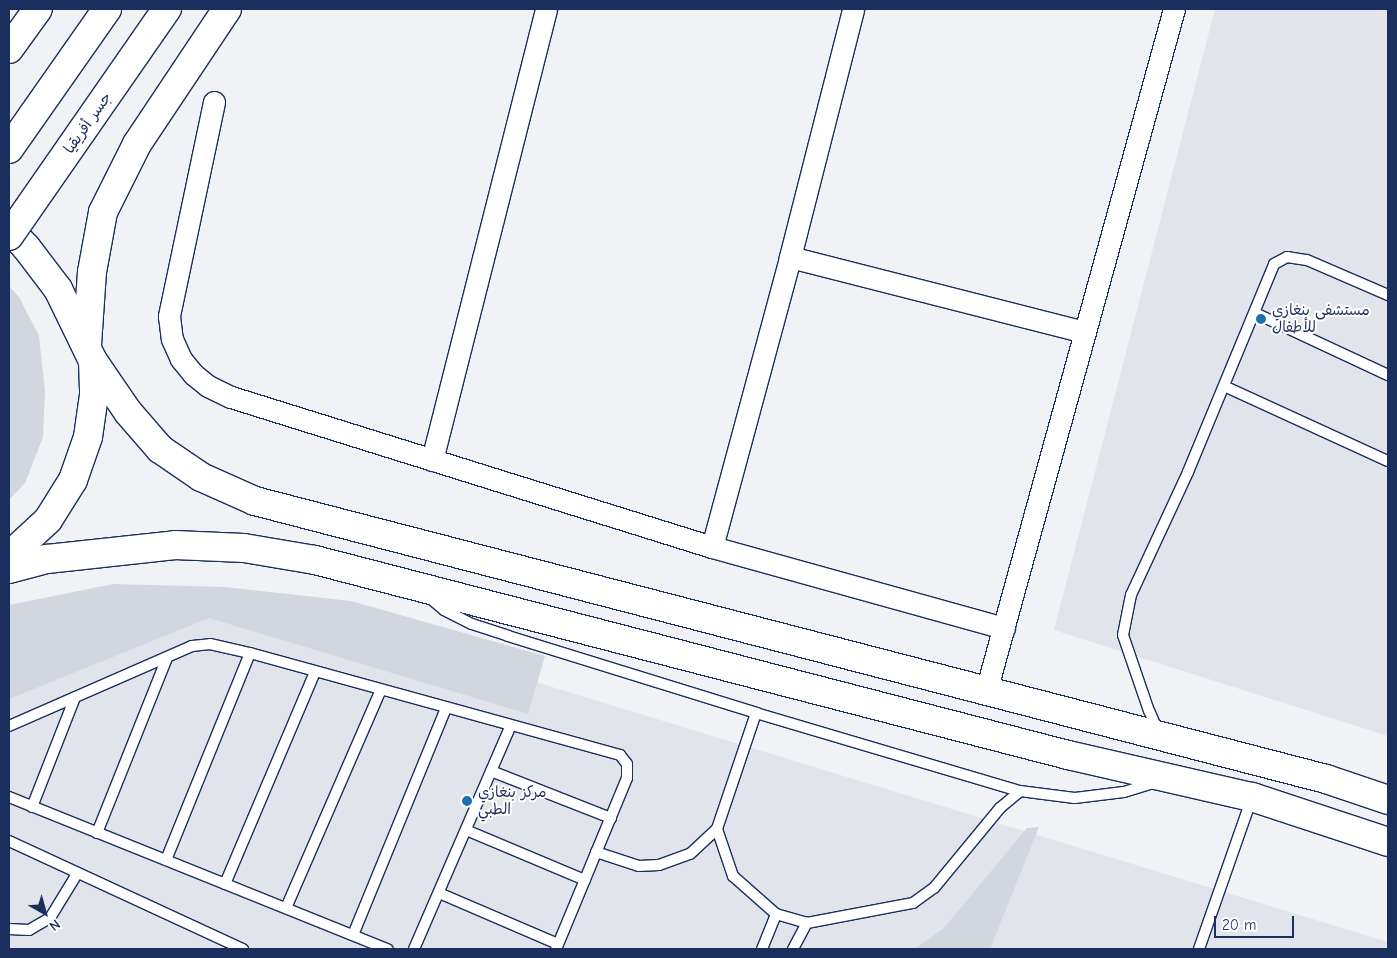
<!DOCTYPE html>
<html>
<head>
<meta charset="utf-8">
<style>
	body { margin:0 }
	#map { position:relative; width:1397px; height:958px; overflow:hidden; background:#f1f2f5; font-family:"Comic Neue","Playpen Sans Arabic",sans-serif }
	div>[style] { position:absolute }
	.built>* { inset:0; background:#e1e4ea }
	.green>* { inset:0; background:#d2d6df }
	.roads { filter:drop-shadow(1px 0 #1b2f5e) drop-shadow(-1px 0 #1b2f5e) drop-shadow(0 1px #1b2f5e) drop-shadow(0 -1px #1b2f5e) }
	.lane>* { height:10px; margin:-5px; padding:0 5px; transform-origin:5px; border-radius:5px; background:#fff }
	.street>* { height:21px; margin:-10.5px; padding:0 10.5px; transform-origin:10.5px; border-radius:10.5px; background:#fff }
	.highway>* { height:28px; margin:-14px; padding:0 14px; transform-origin:14px; border-radius:14px; background:#fff }
	.bridges { filter:drop-shadow(1px 0 #1b2f5e) drop-shadow(-1px 0 #1b2f5e) drop-shadow(0 1px #1b2f5e) drop-shadow(0 -1px #1b2f5e) }
	.highway-bridge>* { height:28px; margin:-14px; padding:0 14px; transform-origin:14px; border-radius:14px; background:#fff }
	.dots>* { width:14px; height:14px; translate:-50% -50%; box-sizing:border-box; border:2px solid #fff; border-radius:50% }
	span { translate:-50% -50%; white-space:nowrap; text-align:center; line-height:1.15; -webkit-text-stroke:4px #fff; paint-order:stroke }
	.street-label { font-size:15px; color:#1b2f5e }
	.poi-label { font-size:15px; color:#1b2f5e }
	.left { translate:0 -50%; text-align:left }
	.frame { position:absolute; inset:0; border:10px solid #1b2f5e; pointer-events:none }
	.north { position:absolute; left:20px; top:888px; width:50px; height:50px; -webkit-text-stroke:4px #fff; paint-order:stroke; rotate:142deg; font-size:14px; font-weight:700; line-height:20px; text-align:center; color:#1b2f5e }
	.north::after { content:''; display:block; margin:auto; width:18px; height:22px; background:#1b2f5e; clip-path:polygon(50% 0,100% 100%,50% 72%,0 100%) }
	.scale { position:absolute; left:1214px; top:916px; width:80px; height:22px; box-sizing:border-box; border:2px solid #1b2f5e; border-top:0; padding-left:6px; font-size:15px; line-height:18px; white-space:nowrap; color:#1b2f5e; -webkit-text-stroke:4px #fff; paint-order:stroke }
</style>
</head>
<body>
<div id="map">
	<div class="built">
		<div style="clip-path:polygon(1215px 9px,1388px 9px,1388px 736px,1054px 630px)"></div>
		<div style="clip-path:polygon(224px 587px,1388px 942px,1388px 949px,9px 949px,9px 660px)"></div>
	</div>
	<div class="green">
		<div style="clip-path:polygon(9px 286px,19px 297px,39px 336px,45px 391px,43px 437px,25px 483px,9px 500px)"></div>
		<div style="clip-path:polygon(113px 584px,224px 587px,351px 601px,545px 656px,528px 714px,209px 618px,9px 699px,9px 605px)"></div>
		<div style="clip-path:polygon(1039px 827px,990px 949px,915px 949px,944px 928px,1027px 828px)"></div>
	</div>
	<div class="roads">
		<div class="lane">
			<div style="left:1255px;top:313px;width:147px;rotate:25deg"></div>
			<div style="left:1224px;top:386px;width:180px;rotate:24.6deg"></div>
			<div style="left:431px;top:599px;width:17px;rotate:40deg"></div>
			<div style="left:444px;top:610px;width:31px;rotate:27deg"></div>
			<div style="left:472px;top:624px;width:38px;rotate:18deg"></div>
			<div style="left:508px;top:636px;width:260px;rotate:17.2deg"></div>
			<div style="left:756px;top:713px;width:275px;rotate:16.5deg"></div>
			<div style="left:1020px;top:791px;width:55px;rotate:7.3deg"></div>
			<div style="left:1075px;top:798px;width:49px;rotate:-7deg"></div>
			<div style="left:1124px;top:792px;width:34px;rotate:-17deg"></div>
			<div style="left:756px;top:713px;width:122px;rotate:108.6deg"></div>
			<div style="left:717px;top:829px;width:50px;rotate:71.2deg"></div>
			<div style="left:733px;top:876px;width:57px;rotate:41.5deg"></div>
			<div style="left:776px;top:914px;width:32px;rotate:16deg"></div>
			<div style="left:807px;top:923px;width:108px;rotate:-10.7deg"></div>
			<div style="left:913px;top:903px;width:26px;rotate:-36deg"></div>
			<div style="left:934px;top:888px;width:104px;rotate:-50.5deg"></div>
			<div style="left:1000px;top:808px;width:26px;rotate:-40deg"></div>
			<div style="left:9px;top:726px;width:200px;rotate:-23.6deg"></div>
			<div style="left:192px;top:646px;width:18px;rotate:-6deg"></div>
			<div style="left:210px;top:644px;width:41px;rotate:12.7deg"></div>
			<div style="left:250px;top:653px;width:384px;rotate:15.4deg"></div>
			<div style="left:620px;top:755px;width:11px;rotate:52deg"></div>
			<div style="left:627px;top:764px;width:14px;rotate:90deg"></div>
			<div style="left:627px;top:778px;width:185px;rotate:112.5deg"></div>
			<div style="left:1159px;top:733px;width:24px;rotate:-114deg"></div>
			<div style="left:1149px;top:711px;width:80px;rotate:-108.9deg"></div>
			<div style="left:1123px;top:635px;width:41px;rotate:-78.7deg"></div>
			<div style="left:1131px;top:595px;width:136px;rotate:-65.1deg"></div>
			<div style="left:1188px;top:472px;width:225px;rotate:-67.5deg"></div>
			<div style="left:1274px;top:264px;width:15px;rotate:-28deg"></div>
			<div style="left:1287px;top:257px;width:20px;rotate:9deg"></div>
			<div style="left:1307px;top:260px;width:88px;rotate:23.4deg"></div>
			<div style="left:491px;top:771px;width:129px;rotate:21.4deg"></div>
			<div style="left:9px;top:797px;width:408px;rotate:21.9deg"></div>
			<div style="left:32px;top:807px;width:118px;rotate:-68.6deg"></div>
			<div style="left:466px;top:830px;width:129px;rotate:22.8deg"></div>
			<div style="left:97px;top:833px;width:188px;rotate:-68.2deg"></div>
			<div style="left:9px;top:841px;width:258px;rotate:24.8deg"></div>
			<div style="left:596px;top:852px;width:45px;rotate:18deg"></div>
			<div style="left:639px;top:866px;width:20px;rotate:-3deg"></div>
			<div style="left:659px;top:865px;width:33px;rotate:-20deg"></div>
			<div style="left:690px;top:854px;width:37px;rotate:-43deg"></div>
			<div style="left:166px;top:860px;width:223px;rotate:-67.9deg"></div>
			<div style="left:225px;top:884px;width:230px;rotate:-67deg"></div>
			<div style="left:439px;top:893px;width:129px;rotate:23.2deg"></div>
			<div style="left:286px;top:908px;width:238px;rotate:-66.5deg"></div>
			<div style="left:9px;top:929px;width:20px;rotate:3deg"></div>
			<div style="left:29px;top:930px;width:24px;rotate:-30deg"></div>
			<div style="left:50px;top:918px;width:52px;rotate:-58.5deg"></div>
			<div style="left:353px;top:935px;width:245px;rotate:-67.7deg"></div>
			<div style="left:414px;top:949px;width:242px;rotate:-66.6deg"></div>
			<div style="left:762px;top:949px;width:38px;rotate:-68deg"></div>
			<div style="left:793px;top:949px;width:30px;rotate:-62deg"></div>
			<div style="left:1199px;top:949px;width:160px;rotate:-70.7deg"></div>
		</div>
		<div class="street">
			<div style="left:214px;top:102px;width:219px;rotate:101.9deg"></div>
			<div style="left:169px;top:316px;width:23px;rotate:83deg"></div>
			<div style="left:172px;top:339px;width:22px;rotate:66deg"></div>
			<div style="left:181px;top:359px;width:19px;rotate:51deg"></div>
			<div style="left:193px;top:374px;width:19px;rotate:39deg"></div>
			<div style="left:208px;top:386px;width:25px;rotate:26deg"></div>
			<div style="left:231px;top:397px;width:504px;rotate:17.32deg"></div>
			<div style="left:712px;top:547px;width:303px;rotate:15.5deg"></div>
			<div style="left:790px;top:257px;width:304px;rotate:14.3deg"></div>
			<div style="left:432px;top:460px;width:465px;rotate:-75.8deg"></div>
			<div style="left:712px;top:547px;width:300px;rotate:-74.9deg"></div>
			<div style="left:790px;top:257px;width:256px;rotate:-75.7deg"></div>
			<div style="left:986px;top:691px;width:707px;rotate:-74.59deg"></div>
		</div>
		<div class="highway">
			<div style="left:9px;top:49px;width:49px;rotate:-54.1deg"></div>
			<div style="left:9px;top:149px;width:171px;rotate:-55deg"></div>
			<div style="left:9px;top:229px;width:25px;rotate:47deg"></div>
			<div style="left:26px;top:247px;width:53px;rotate:52.7deg"></div>
			<div style="left:58px;top:289px;width:80px;rotate:64.1deg"></div>
			<div style="left:93px;top:361px;width:34px;rotate:88deg"></div>
			<div style="left:94px;top:395px;width:42px;rotate:98.1deg"></div>
			<div style="left:88px;top:437px;width:46px;rotate:109.2deg"></div>
			<div style="left:73px;top:480px;width:47px;rotate:122deg"></div>
			<div style="left:48px;top:520px;width:53px;rotate:137.3deg"></div>
			<div style="left:87px;top:345px;width:73px;rotate:-86.1deg"></div>
			<div style="left:92px;top:272px;width:61px;rotate:-79.6deg"></div>
			<div style="left:103px;top:212px;width:76px;rotate:-63.4deg"></div>
			<div style="left:137px;top:144px;width:162px;rotate:-56.3deg"></div>
			<div style="left:93px;top:361px;width:62px;rotate:55.5deg"></div>
			<div style="left:128px;top:412px;width:49px;rotate:49.1deg"></div>
			<div style="left:160px;top:449px;width:50px;rotate:34.3deg"></div>
			<div style="left:201px;top:477px;width:59px;rotate:24deg"></div>
			<div style="left:255px;top:501px;width:1106px;rotate:14.55deg"></div>
			<div style="left:1326px;top:779px;width:65px;rotate:18.7deg"></div>
			<div style="left:9px;top:569px;width:39px;rotate:-15deg"></div>
			<div style="left:47px;top:559px;width:129px;rotate:-6.2deg"></div>
			<div style="left:175px;top:545px;width:69px;rotate:2.5deg"></div>
			<div style="left:244px;top:548px;width:72px;rotate:9.6deg"></div>
			<div style="left:315px;top:560px;width:778px;rotate:14.52deg"></div>
			<div style="left:1068px;top:755px;width:189px;rotate:12.9deg"></div>
			<div style="left:1252px;top:797px;width:143px;rotate:18.3deg"></div>
		</div>
	</div>
	<div class="bridges">
		<div class="highway-bridge">
			<div style="left:9px;top:236px;width:277px;rotate:-55.2deg"></div>
		</div>
	</div>
	<div class="dots">
		<div style="left:1261px;top:319px;background:#1f6fb2"></div>
		<div style="left:467px;top:801px;background:#1f6fb2"></div>
	</div>
	<div class="street-label">
		<span style="left:88px;top:123px;rotate:-55deg">جسر أفريقيا</span>
	</div>
	<div class="poi-label">
		<span class="left" style="left:1272px;top:319px">مستشفى بنغازي<br>للأطفال</span>
		<span class="left" style="left:478px;top:801px">مركز بنغازي<br>الطبي</span>
	</div>
	<div class="frame"></div>
	<div class="north">N</div>
	<div class="scale">20 m</div>
</div>
</body>
</html>
